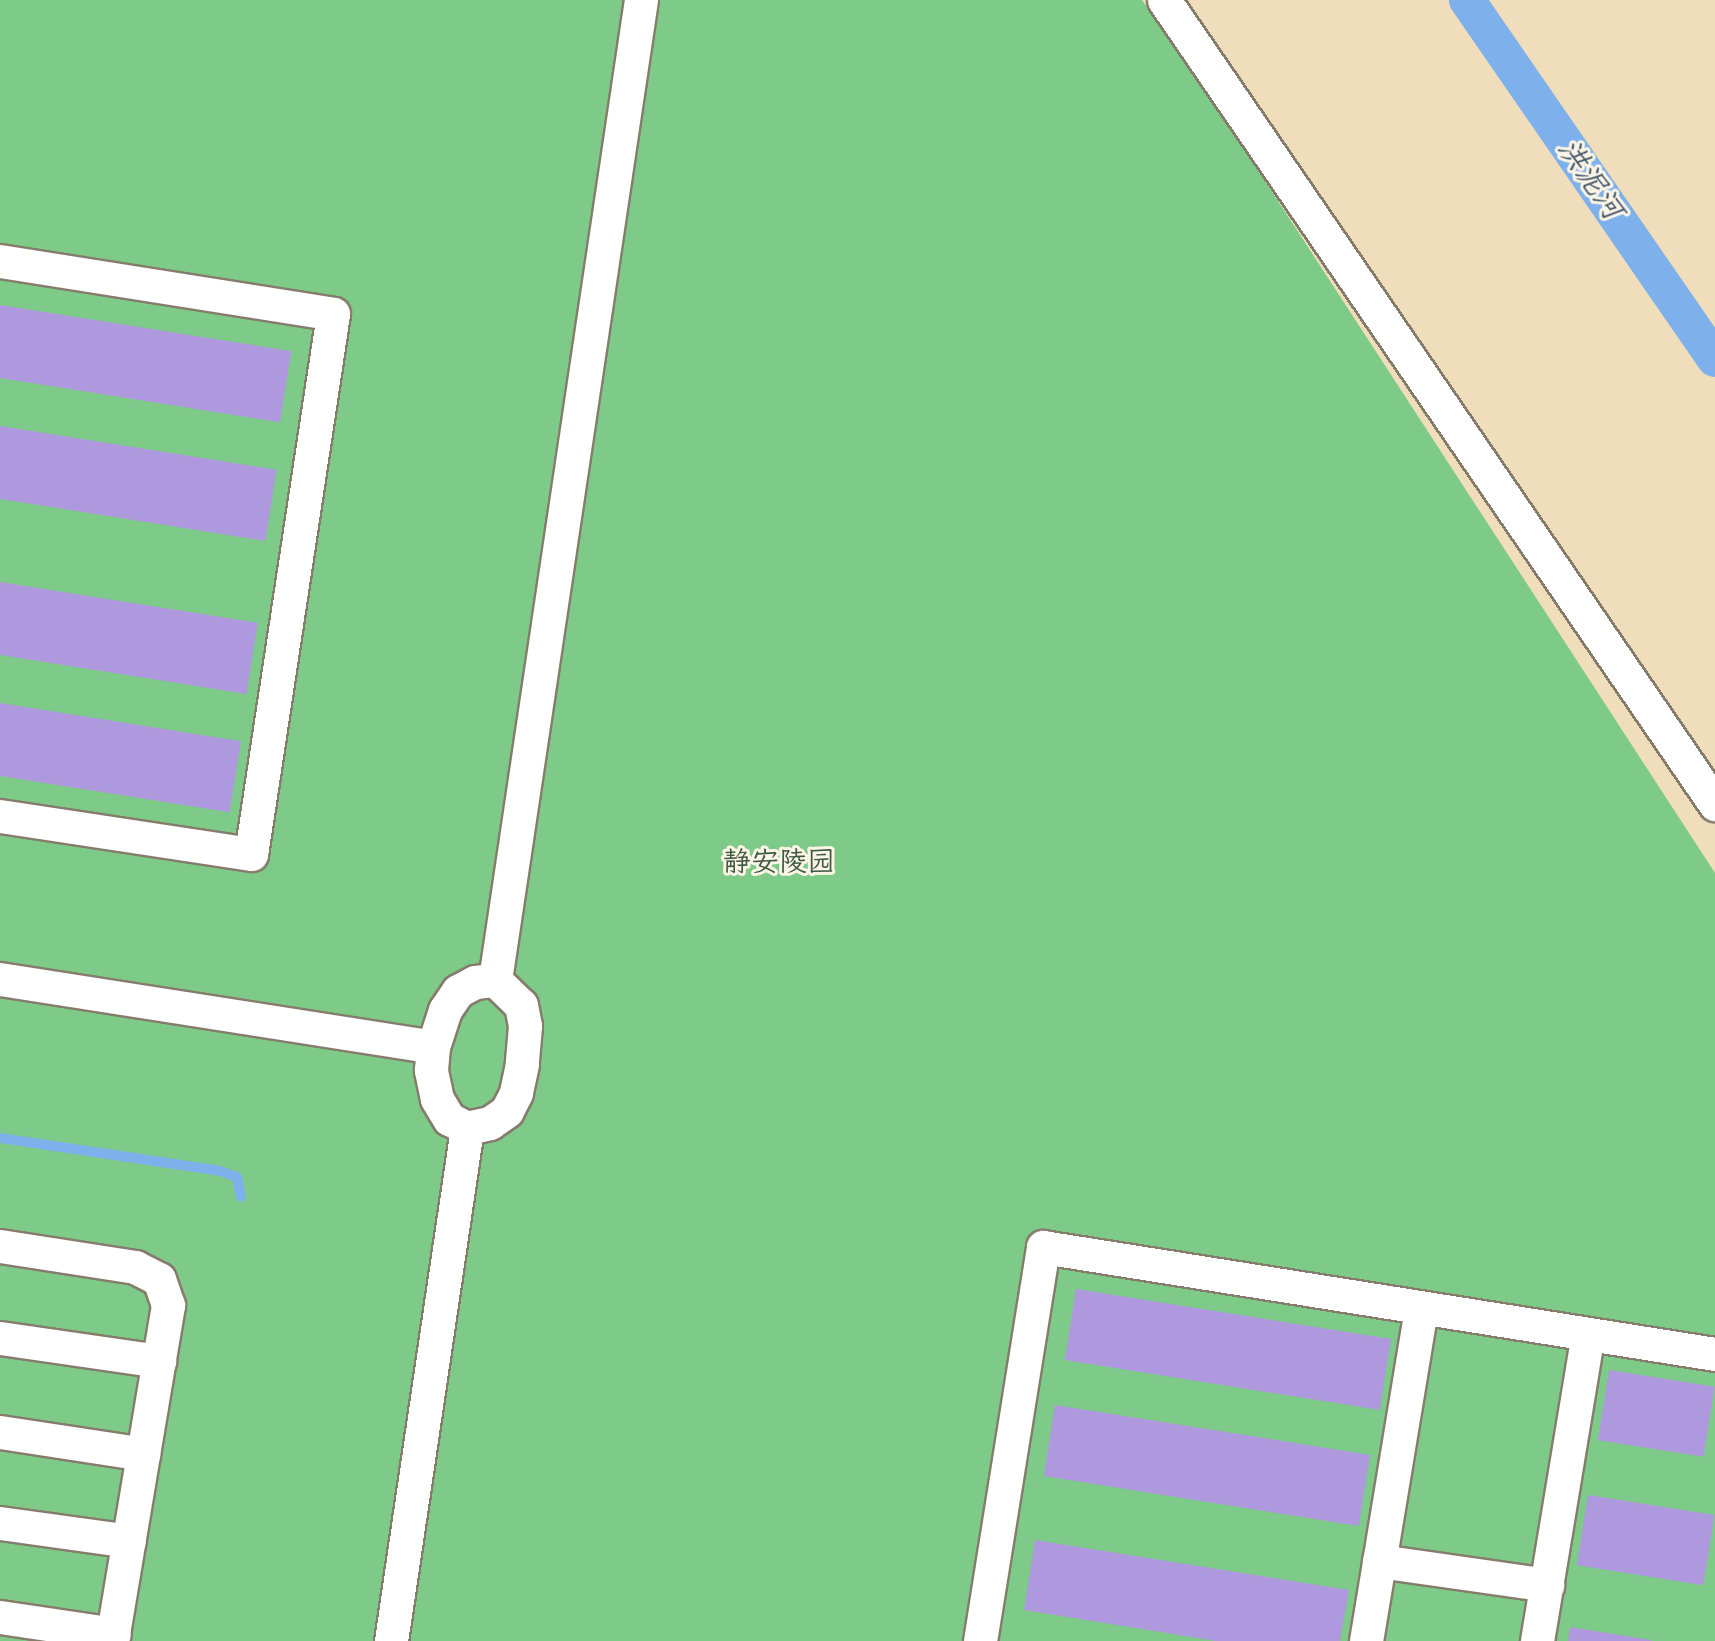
<!DOCTYPE html>
<html>
<head>
<meta charset="utf-8">
<style>
	body { margin:0 }
	#map { position:relative; width:1715px; height:1641px; overflow:hidden; background:#efddbb; font-family:Caveat,"LXGW WenKai TC",sans-serif }
	div>[style] { position:absolute }
	.green>* { inset:0; background:#7eca88 }
	.stream>* { height:10px; margin:-5px; padding:0 5px; transform-origin:5px; border-radius:5px; background:#7eb1eb }
	.canal>* { height:36px; margin:-18px; padding:0 18px; transform-origin:18px; border-radius:18px; background:#7eb1eb }
	.building>* { inset:0; background:#ae98de; transform-origin:0 0 }
	.roads { filter:drop-shadow(2px 0 #867c6c) drop-shadow(-2px 0 #867c6c) drop-shadow(0 2px #867c6c) drop-shadow(0 -2px #867c6c) }
	.minor>* { height:33px; margin:-16.5px; padding:0 16.5px; transform-origin:16.5px; border-radius:16.5px; background:#fff }
	span { translate:-50% -50%; white-space:nowrap; text-align:center; line-height:1.15; -webkit-text-stroke:6px #fcf5e5; paint-order:stroke }
	.park-label { font-size:28px; color:#3e5942 }
	.water-label { font-size:30px; color:#43586f; font-style:italic }
</style>
</head>
<body>
<div id="map">
	<div class="green">
		<div style="clip-path:polygon(0 0,1142px 0,1211px 98px,1715px 873px,1715px 1641px,0 1641px)"></div>
	</div>
	<div class="stream">
		<div style="left:0;top:1138px;width:222px;rotate:8.5deg"></div>
		<div style="left:220px;top:1171px;width:18px;rotate:19deg"></div>
		<div style="left:237px;top:1177px;width:20px;rotate:79deg"></div>
	</div>
	<div class="canal">
		<div style="left:1467px;top:0;width:436px;rotate:55.4deg"></div>
	</div>
	<div class="building">
		<div style="left:0;top:305px;width:295px;height:72px;rotate:9deg"></div>
		<div style="left:0;top:426px;width:280px;height:72px;rotate:9deg"></div>
		<div style="left:0;top:582px;width:261px;height:72px;rotate:9deg"></div>
		<div style="left:0;top:703px;width:244px;height:72px;rotate:9deg"></div>
		<div style="left:1076px;top:1289px;width:319px;height:72px;rotate:9deg"></div>
		<div style="left:1609px;top:1370px;width:107px;height:71px;rotate:9deg"></div>
		<div style="left:1055px;top:1405px;width:319px;height:72px;rotate:9deg"></div>
		<div style="left:1588px;top:1495px;width:128px;height:71px;rotate:9deg"></div>
		<div style="clip-path:polygon(1035px 1540px,1349px 1590px,1340px 1641px,1216px 1641px,1024px 1610px)"></div>
		<div style="clip-path:polygon(1570px 1627px,1651px 1640px,1651px 1641px,1568px 1641px)"></div>
	</div>
	<div class="roads">
		<div class="minor">
			<div style="left:1164px;top:0;width:975px;rotate:55.58deg"></div>
			<div style="left:0;top:261px;width:337px;rotate:9deg"></div>
			<div style="left:333px;top:314px;width:546px;rotate:98.63deg"></div>
			<div style="left:251px;top:854px;width:254px;rotate:-171.4deg"></div>
			<div style="left:0;top:979px;width:438px;rotate:8.9deg"></div>
			<div style="left:495px;top:980px;width:991px;rotate:-81.53deg"></div>
			<div style="left:495px;top:980px;width:36px;rotate:44deg"></div>
			<div style="left:521px;top:1005px;width:21px;rotate:79deg"></div>
			<div style="left:525px;top:1026px;width:38px;rotate:95deg"></div>
			<div style="left:522px;top:1064px;width:30px;rotate:102deg"></div>
			<div style="left:516px;top:1093px;width:20px;rotate:117deg"></div>
			<div style="left:507px;top:1111px;width:21px;rotate:145deg"></div>
			<div style="left:490px;top:1123px;width:24px;rotate:168deg"></div>
			<div style="left:467px;top:1128px;width:20px;rotate:-153deg"></div>
			<div style="left:449px;top:1119px;width:23px;rotate:-121deg"></div>
			<div style="left:437px;top:1099px;width:30px;rotate:-102deg"></div>
			<div style="left:431px;top:1070px;width:23px;rotate:-85deg"></div>
			<div style="left:433px;top:1047px;width:39px;rotate:-72deg"></div>
			<div style="left:445px;top:1010px;width:23px;rotate:-56deg"></div>
			<div style="left:458px;top:991px;width:19px;rotate:-28deg"></div>
			<div style="left:475px;top:982px;width:20px;rotate:-6deg"></div>
			<div style="left:0;top:1246px;width:137px;rotate:8.8deg"></div>
			<div style="left:135px;top:1267px;width:27px;rotate:27deg"></div>
			<div style="left:159px;top:1279px;width:28px;rotate:71deg"></div>
			<div style="left:168px;top:1305px;width:341px;rotate:99.5deg"></div>
			<div style="left:0;top:1338px;width:161px;rotate:8.2deg"></div>
			<div style="left:0;top:1432px;width:145px;rotate:8.7deg"></div>
			<div style="left:0;top:1523px;width:130px;rotate:7.9deg"></div>
			<div style="left:1379px;top:1561px;width:170px;rotate:8.1deg"></div>
			<div style="left:0;top:1617px;width:115px;rotate:8.5deg"></div>
			<div style="left:391px;top:1641px;width:519px;rotate:-81.57deg"></div>
			<div style="left:980px;top:1641px;width:399px;rotate:-80.9deg"></div>
			<div style="left:1043px;top:1247px;width:680px;rotate:9.05deg"></div>
			<div style="left:1366px;top:1641px;width:338px;rotate:-80.6deg"></div>
			<div style="left:1537px;top:1641px;width:311px;rotate:-80.6deg"></div>
		</div>
	</div>
	<div class="park-label">
		<span style="left:779px;top:862px">静安陵园</span>
	</div>
	<div class="water-label">
		<span style="left:1591px;top:179px;rotate:55deg">洪泥河</span>
	</div>
</div>
</body>
</html>
